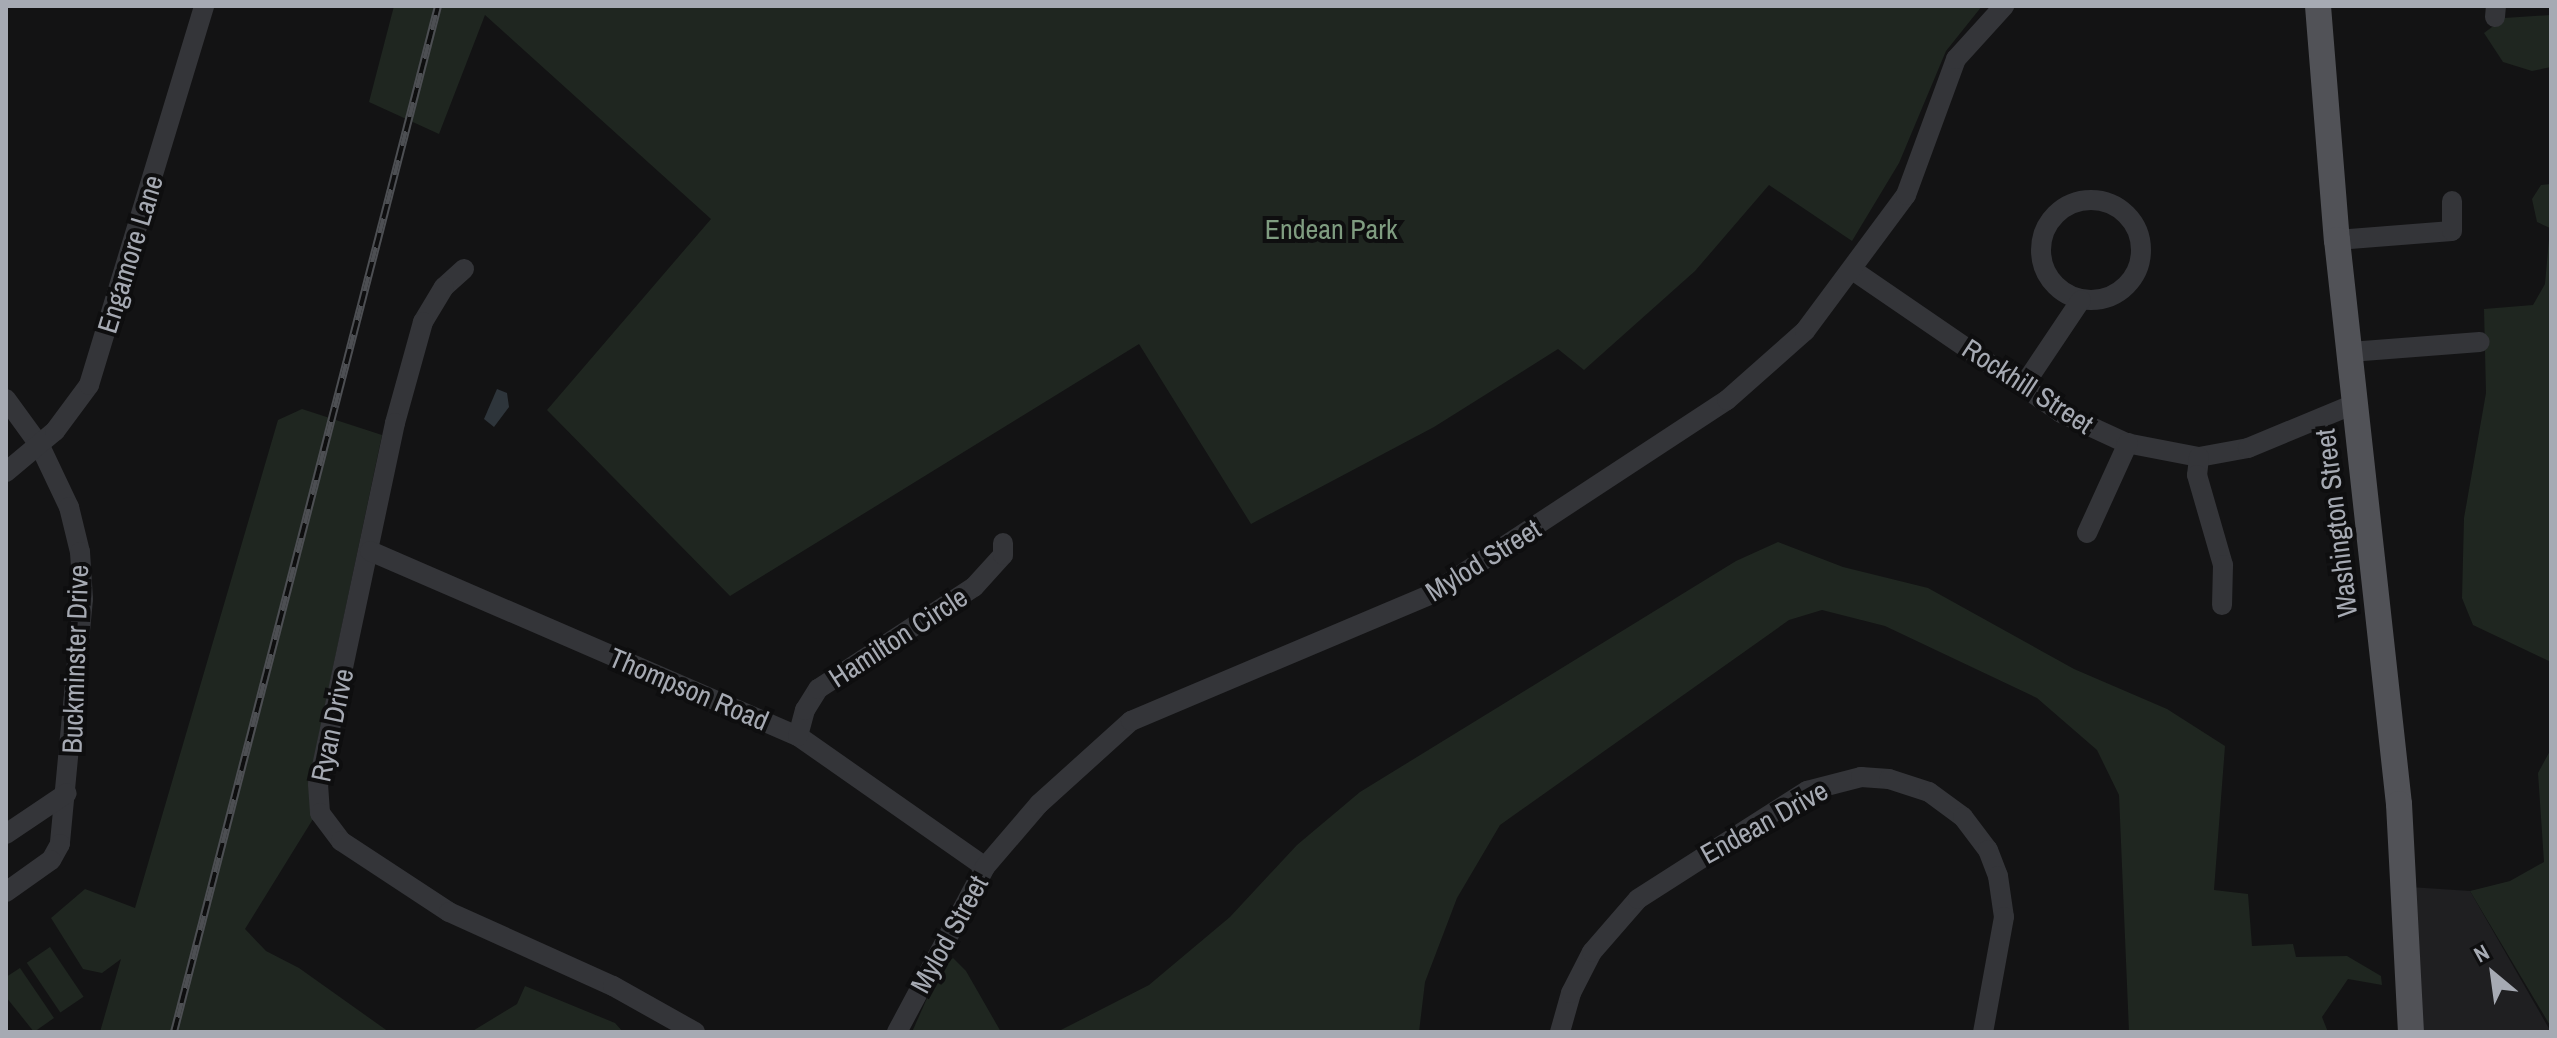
<!DOCTYPE html>
<html>
<head>
<meta charset="utf-8">
<style>
	body { margin:0 }
	#map { position:relative; width:2557px; height:1038px; overflow:hidden; background:#131314; font-family:"Archivo Narrow",sans-serif }
	div>[style] { position:absolute }
	.built>* { inset:0; background:#1f1f21 }
	.green>* { inset:0; background:#1f2620; transform-origin:0 0 }
	.water>* { inset:0; background:#2e353b }
	.minor>* { height:20px; margin:-10px; padding:0 10px; transform-origin:10px; border-radius:10px; background:#343539 }
	.minor>.ring { margin:-10px; padding:0; box-sizing:content-box; background:none; border:20px solid #343539; border-radius:50% }
	.major>* { height:26px; margin:-13px; padding:0 13px; transform-origin:13px; border-radius:13px; background:#515257 }
	.rail>* { height:8px; margin-top:-4px; transform-origin:0; background:repeating-linear-gradient(90deg,#0e0e0f 0 15px,#4d4f53 0 30px); box-sizing:border-box; border-block:2px solid #4d4f53 }
	span { translate:-50% -50%; white-space:nowrap; text-align:center; line-height:1.15; -webkit-text-stroke:8px #0e0e0f; paint-order:stroke }
	.park-label { font-size:28px; color:#7f9c80 }
	.street-label { font-size:28px; color:#a6aab3 }
	.frame { position:absolute; inset:0; border:8px solid #a6aab3; pointer-events:none }
	.north { position:absolute; left:2453px; top:934px; width:80px; height:80px; -webkit-text-stroke:6px #0e0e0f; paint-order:stroke; rotate:331deg; font-size:22px; font-weight:700; line-height:32px; text-align:center; color:#a6aab3 }
	.north::after { content:''; display:block; margin:auto; width:28px; height:36px; background:#a6aab3; clip-path:polygon(50% 0,100% 100%,50% 72%,0 100%) }
</style>
</head>
<body>
<div id="map">
	<div class="built">
		<div style="clip-path:polygon(2410px 887px,2470px 891px,2551px 1032px,2412px 1032px)"></div>
	</div>
	<div class="green">
		<div style="clip-path:polygon(394px 6px,1982px 6px,1946px 51px,1899px 163px,1852px 241px,1769px 185px,1695px 271px,1584px 370px,1558px 349px,1434px 427px,1251px 524px,1139px 344px,730px 596px,547px 410px,711px 219px,485px 15px,439px 134px,369px 102px)"></div>
		<div style="clip-path:polygon(2551px 15px,2551px 67px,2532px 71px,2503px 62px,2484px 33px,2504px 18px)"></div>
		<div style="clip-path:polygon(2551px 184px,2551px 662px,2473px 625px,2462px 598px,2464px 518px,2486px 393px,2484px 309px,2533px 305px,2545px 284px,2550px 228px,2537px 222px,2532px 199px,2541px 185px)"></div>
		<div style="clip-path:polygon(302px 409px,382px 435px,318px 739px,313px 819px,245px 929px,266px 951px,299px 968px,389px 1032px,100px 1032px,121px 959px,102px 973px,83px 969px,51px 918px,85px 889px,135px 908px,278px 420px)"></div>
		<div style="clip-path:polygon(1778px 542px,1843px 567px,1928px 588px,2074px 669px,2167px 709px,2225px 746px,2214px 890px,2248px 894px,2252px 946px,2293px 944px,2296px 957px,2347px 956px,2381px 976px,2382px 985px,2348px 979px,2322px 1017px,2328px 1032px,2129px 1032px,2119px 795px,2097px 750px,2037px 698px,1885px 626px,1822px 610px,1789px 620px,1500px 825px,1457px 898px,1425px 982px,1419px 1032px,1057px 1032px,1149px 985px,1230px 917px,1297px 845px,1360px 792px,1736px 561px)"></div>
		<div style="clip-path:polygon(2551px 749px,2551px 1027px,2470px 891px,2510px 881px,2544px 862px,2538px 773px)"></div>
		<div style="left:50px;top:947px;width:60px;height:28px;rotate:56deg"></div>
		<div style="clip-path:polygon(953px 958px,966px 971px,1001px 1032px,912px 1032px,940px 969px)"></div>
		<div style="clip-path:polygon(20px 968px,54px 1018px,34px 1032px,6px 997px,6px 977px)"></div>
		<div style="clip-path:polygon(525px 986px,615px 1023px,623px 1032px,471px 1032px,517px 1004px)"></div>
	</div>
	<div class="water">
		<div style="clip-path:polygon(497px 389px,507px 393px,509px 407px,494px 427px,484px 419px)"></div>
	</div>
	<div class="minor">
		<div style="left:2495px;top:17px;width:11px;rotate:-85deg"></div>
		<div class="ring" style="left:2041px;top:200px;width:80px;height:80px"></div>
		<div style="left:2337px;top:240px;width:115px;rotate:-4.5deg"></div>
		<div style="left:2452px;top:231px;width:30px;rotate:-90deg"></div>
		<div style="left:464px;top:269px;width:27px;rotate:138deg"></div>
		<div style="left:444px;top:287px;width:41px;rotate:121deg"></div>
		<div style="left:423px;top:322px;width:105px;rotate:105.5deg"></div>
		<div style="left:395px;top:423px;width:369px;rotate:102deg"></div>
		<div style="left:318px;top:784px;width:29px;rotate:86deg"></div>
		<div style="left:320px;top:813px;width:35px;rotate:53deg"></div>
		<div style="left:341px;top:841px;width:129px;rotate:33.3deg"></div>
		<div style="left:449px;top:912px;width:180px;rotate:24.3deg"></div>
		<div style="left:613px;top:986px;width:94px;rotate:29.3deg"></div>
		<div style="left:1854px;top:271px;width:251px;rotate:34.4deg"></div>
		<div style="left:2061px;top:413px;width:72px;rotate:24.8deg"></div>
		<div style="left:2126px;top:443px;width:74px;rotate:10.9deg"></div>
		<div style="left:2199px;top:457px;width:50px;rotate:-10.4deg"></div>
		<div style="left:2248px;top:448px;width:115px;rotate:-22.5deg"></div>
		<div style="left:2350px;top:352px;width:130px;rotate:-4.4deg"></div>
		<div style="left:2024px;top:385px;width:102px;rotate:-56.2deg"></div>
		<div style="left:6px;top:399px;width:58px;rotate:54.1deg"></div>
		<div style="left:40px;top:446px;width:68px;rotate:64.6deg"></div>
		<div style="left:69px;top:507px;width:46px;rotate:76.3deg"></div>
		<div style="left:80px;top:552px;width:47px;rotate:86.3deg"></div>
		<div style="left:83px;top:599px;width:246px;rotate:95.4deg"></div>
		<div style="left:60px;top:844px;width:18px;rotate:119deg"></div>
		<div style="left:51px;top:860px;width:55px;rotate:144.6deg"></div>
		<div style="left:2199px;top:457px;width:18px;rotate:96deg"></div>
		<div style="left:2197px;top:475px;width:94px;rotate:73.9deg"></div>
		<div style="left:2223px;top:565px;width:40px;rotate:91.4deg"></div>
		<div style="left:6px;top:472px;width:64px;rotate:-39.9deg"></div>
		<div style="left:55px;top:431px;width:57px;rotate:-53.5deg"></div>
		<div style="left:89px;top:385px;width:396px;rotate:-73.1deg"></div>
		<div style="left:2087px;top:533px;width:99px;rotate:-65.5deg"></div>
		<div style="left:370px;top:551px;width:466px;rotate:23.4deg"></div>
		<div style="left:798px;top:736px;width:228px;rotate:35deg"></div>
		<div style="left:798px;top:736px;width:27px;rotate:-75deg"></div>
		<div style="left:805px;top:710px;width:25px;rotate:-58deg"></div>
		<div style="left:818px;top:689px;width:186px;rotate:-33.2deg"></div>
		<div style="left:974px;top:587px;width:43px;rotate:-47.8deg"></div>
		<div style="left:1003px;top:555px;width:12px;rotate:-90deg"></div>
		<div style="left:6px;top:834px;width:73px;rotate:-33.9deg"></div>
		<div style="left:897px;top:1032px;width:187px;rotate:-61.9deg"></div>
		<div style="left:985px;top:867px;width:83px;rotate:-49.4deg"></div>
		<div style="left:1039px;top:804px;width:124px;rotate:-42.1deg"></div>
		<div style="left:1131px;top:721px;width:324px;rotate:-22.9deg"></div>
		<div style="left:1430px;top:595px;width:355px;rotate:-33.3deg"></div>
		<div style="left:1727px;top:400px;width:104px;rotate:-41.5deg"></div>
		<div style="left:1805px;top:331px;width:169px;rotate:-53.4deg"></div>
		<div style="left:1906px;top:195px;width:145px;rotate:-69.8deg"></div>
		<div style="left:1956px;top:59px;width:72px;rotate:-47.8deg"></div>
		<div style="left:1560px;top:1032px;width:41px;rotate:-74.2deg"></div>
		<div style="left:1571px;top:993px;width:46px;rotate:-62.9deg"></div>
		<div style="left:1592px;top:952px;width:70px;rotate:-49deg"></div>
		<div style="left:1638px;top:899px;width:201px;rotate:-32.6deg"></div>
		<div style="left:1807px;top:791px;width:56px;rotate:-14.5deg"></div>
		<div style="left:1861px;top:777px;width:28px;rotate:4deg"></div>
		<div style="left:1889px;top:779px;width:42px;rotate:18deg"></div>
		<div style="left:1929px;top:792px;width:42px;rotate:36.3deg"></div>
		<div style="left:1963px;top:817px;width:41px;rotate:52.9deg"></div>
		<div style="left:1988px;top:850px;width:28px;rotate:69deg"></div>
		<div style="left:1998px;top:876px;width:41px;rotate:81.7deg"></div>
		<div style="left:2004px;top:917px;width:117px;rotate:100.3deg"></div>
	</div>
	<div class="major">
		<div style="left:2318px;top:6px;width:235px;rotate:85.4deg"></div>
		<div style="left:2337px;top:240px;width:567px;rotate:83.73deg"></div>
		<div style="left:2399px;top:804px;width:228px;rotate:87deg"></div>
	</div>
	<div class="rail">
		<div style="left:174px;top:1032px;width:1059px;rotate:-75.57deg"></div>
	</div>
	<div class="park-label">
		<span style="left:1331px;top:229px">Endean Park</span>
	</div>
	<div class="street-label">
		<span style="left:130px;top:254px;rotate:-73deg">Engamore Lane</span>
		<span style="left:2028px;top:386px;rotate:33deg">Rockhill Street</span>
		<span style="left:2336px;top:523px;rotate:-97deg">Washington Street</span>
		<span style="left:1483px;top:560px;rotate:-32deg">Mylod Street</span>
		<span style="left:898px;top:637px;rotate:-33deg">Hamilton Circle</span>
		<span style="left:75px;top:659px;rotate:-88deg">Buckminster Drive</span>
		<span style="left:689px;top:689px;rotate:23deg">Thompson Road</span>
		<span style="left:332px;top:725px;rotate:-78deg">Ryan Drive</span>
		<span style="left:1764px;top:822px;rotate:-29deg">Endean Drive</span>
		<span style="left:949px;top:934px;rotate:-61deg">Mylod Street</span>
	</div>
	<div class="frame"></div>
	<div class="north">N</div>
</div>
</body>
</html>
